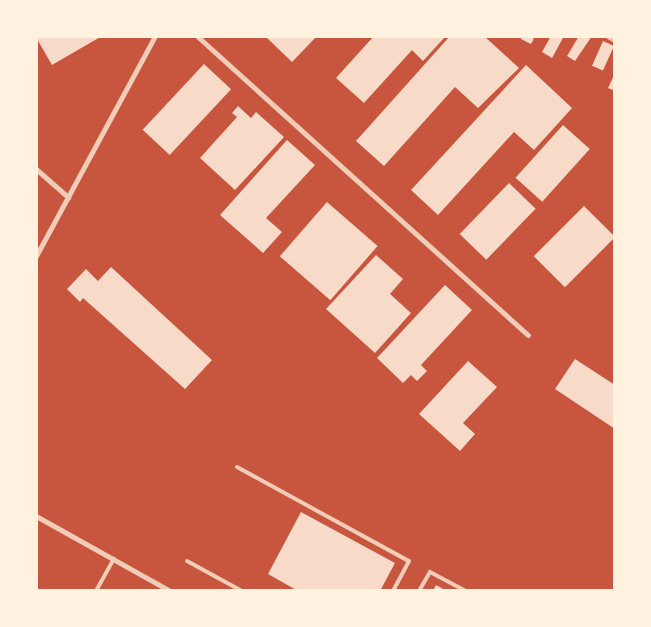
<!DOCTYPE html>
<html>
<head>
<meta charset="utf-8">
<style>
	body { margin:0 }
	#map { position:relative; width:651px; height:627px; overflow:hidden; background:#c8553d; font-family:Arial,sans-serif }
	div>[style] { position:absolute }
	.building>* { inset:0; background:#f7dbc8; transform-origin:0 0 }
	.service>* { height:4px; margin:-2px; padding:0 2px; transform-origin:2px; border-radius:2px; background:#f1ccb7 }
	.minor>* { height:5px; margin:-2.5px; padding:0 2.5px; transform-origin:2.5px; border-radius:2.5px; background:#f1ccb7 }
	span { translate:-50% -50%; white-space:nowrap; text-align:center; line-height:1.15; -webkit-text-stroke:4.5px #fff3e0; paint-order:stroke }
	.frame { position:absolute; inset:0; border:38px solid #fff3e0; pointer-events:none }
</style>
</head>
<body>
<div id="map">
	<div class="building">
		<div style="clip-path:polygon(43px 36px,102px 36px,52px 65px,37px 39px)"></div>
		<div style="clip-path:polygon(265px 36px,317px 36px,292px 62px)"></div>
		<div style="clip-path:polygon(374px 36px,442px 36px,444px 38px,423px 61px,412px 50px,364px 103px,336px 78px)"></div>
		<div style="clip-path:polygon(450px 36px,484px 36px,519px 68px,478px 108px,455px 87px,384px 166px,356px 141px)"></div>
		<div style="clip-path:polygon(522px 36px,535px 36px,531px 44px,521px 39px)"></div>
		<div style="clip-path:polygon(551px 36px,564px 36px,552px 58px,542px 52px)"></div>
		<div style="clip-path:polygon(579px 36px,592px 36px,575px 61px,567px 56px)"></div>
		<div style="left:603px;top:41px;width:12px;height:27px;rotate:24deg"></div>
		<div style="left:204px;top:64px;width:37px;height:90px;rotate:43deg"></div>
		<div style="clip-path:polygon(526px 65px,572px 108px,534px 150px,514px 132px,438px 215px,411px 190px)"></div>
		<div style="clip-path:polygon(615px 73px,615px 91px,608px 88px)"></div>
		<div style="clip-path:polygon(238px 106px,251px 118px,256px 112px,284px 137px,235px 190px,200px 158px,237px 117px,232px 113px)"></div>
		<div style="left:563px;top:125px;width:36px;height:71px;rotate:42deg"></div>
		<div style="clip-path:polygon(287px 140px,315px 165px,266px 218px,282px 232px,263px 253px,220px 215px)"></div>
		<div style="left:509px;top:183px;width:37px;height:71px;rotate:44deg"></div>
		<div style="left:327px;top:202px;width:67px;height:72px;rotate:41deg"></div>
		<div style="left:584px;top:206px;width:44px;height:71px;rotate:45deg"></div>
		<div style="clip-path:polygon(376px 255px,403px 279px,390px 294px,411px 313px,375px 353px,326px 309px)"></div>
		<div style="clip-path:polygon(111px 267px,212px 360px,185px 389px,83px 298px,80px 302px,67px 289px,86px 269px,98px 281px)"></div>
		<div style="clip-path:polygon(445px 285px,472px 310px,421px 365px,427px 371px,417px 381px,411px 375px,403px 383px,377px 358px)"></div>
		<div style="clip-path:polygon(575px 359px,615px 385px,615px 429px,555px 389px)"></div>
		<div style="clip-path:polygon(468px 361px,497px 387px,463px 423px,475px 434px,460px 451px,419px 414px)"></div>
		<div style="clip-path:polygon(301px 512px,395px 563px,380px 591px,298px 591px,268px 574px)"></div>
		<div style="clip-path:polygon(436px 585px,447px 591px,433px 591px)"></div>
	</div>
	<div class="service">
		<div style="left:237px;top:467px;width:196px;rotate:28.7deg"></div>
		<div style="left:409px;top:561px;width:34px;rotate:118deg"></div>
		<div style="left:187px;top:561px;width:63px;rotate:28.6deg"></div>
		<div style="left:96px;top:591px;width:37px;rotate:-61deg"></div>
		<div style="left:419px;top:591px;width:22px;rotate:-60deg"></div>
		<div style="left:430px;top:572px;width:40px;rotate:28deg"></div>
	</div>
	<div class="minor">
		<div style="left:197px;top:36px;width:446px;rotate:42.1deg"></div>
		<div style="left:608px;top:36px;width:8px;rotate:30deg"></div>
		<div style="left:36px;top:169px;width:43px;rotate:41.2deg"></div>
		<div style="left:36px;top:256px;width:250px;rotate:-61.6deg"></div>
		<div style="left:36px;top:516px;width:154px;rotate:29.2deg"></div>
	</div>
	<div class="frame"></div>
</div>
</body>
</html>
